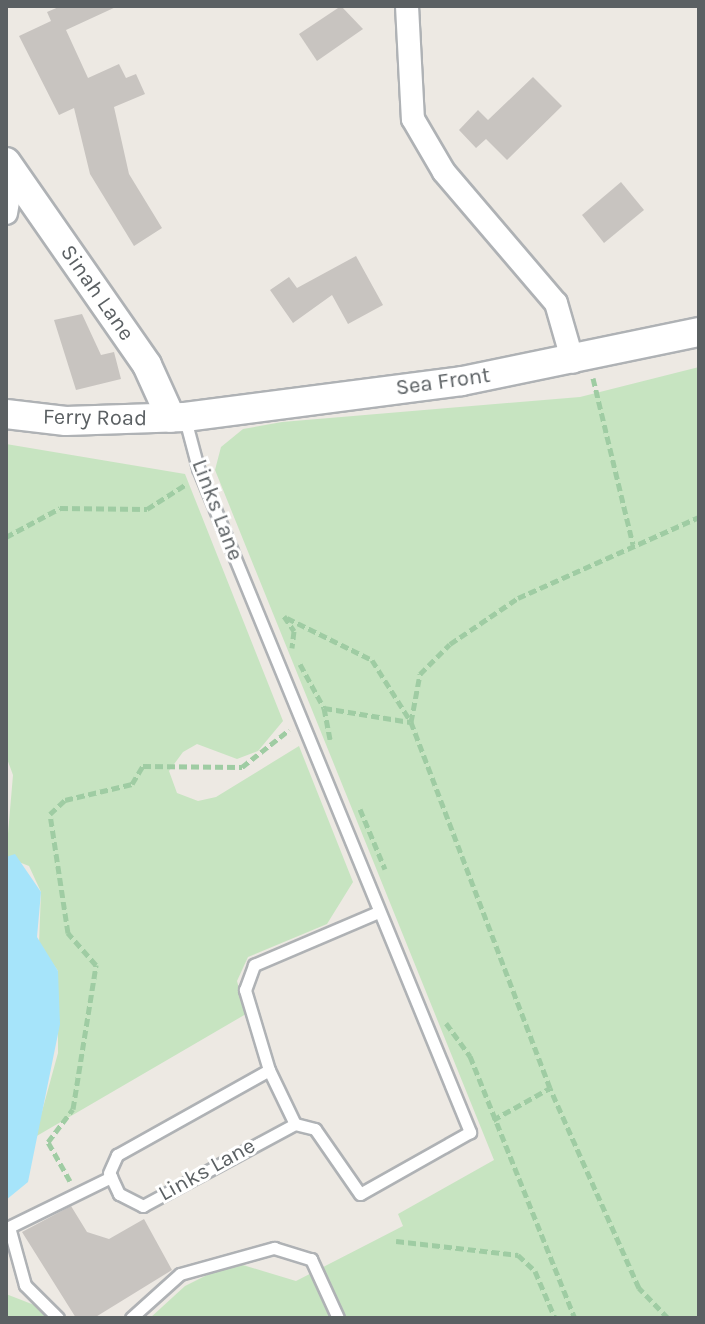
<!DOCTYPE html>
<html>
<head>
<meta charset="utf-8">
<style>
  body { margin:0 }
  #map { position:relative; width:705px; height:1324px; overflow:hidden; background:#ede9e3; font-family:Karla,sans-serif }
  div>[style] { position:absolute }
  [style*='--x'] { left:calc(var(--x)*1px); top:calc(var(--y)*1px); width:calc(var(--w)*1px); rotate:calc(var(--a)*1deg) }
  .green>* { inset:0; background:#c7e4c1 }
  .water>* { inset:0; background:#a6e4fa }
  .building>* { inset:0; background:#c8c4c0 }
  .path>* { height:5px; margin-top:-2.5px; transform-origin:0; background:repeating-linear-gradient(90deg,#9fcca3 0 8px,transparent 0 12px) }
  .roads { filter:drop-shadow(2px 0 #afb2b5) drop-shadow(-2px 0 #afb2b5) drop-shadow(0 2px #afb2b5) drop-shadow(0 -2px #afb2b5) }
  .service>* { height:11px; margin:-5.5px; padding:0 5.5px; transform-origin:5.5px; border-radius:5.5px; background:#fff }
  .minor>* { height:22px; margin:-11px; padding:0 11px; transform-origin:11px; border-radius:11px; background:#fff }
  .tertiary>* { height:28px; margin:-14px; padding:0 14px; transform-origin:14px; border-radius:14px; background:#fff }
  span { translate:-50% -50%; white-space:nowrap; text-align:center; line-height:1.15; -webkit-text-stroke:6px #fff; paint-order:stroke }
  .street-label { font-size:22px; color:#5b6063 }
  .frame { position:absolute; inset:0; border:8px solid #5b6063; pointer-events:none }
</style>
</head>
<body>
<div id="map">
  <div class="green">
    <div style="clip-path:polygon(699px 367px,699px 1318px,150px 1318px,185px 1286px,233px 1262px,296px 1281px,403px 1226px,398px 1214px,494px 1160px,215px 470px,221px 447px,243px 429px,282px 422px,580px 397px)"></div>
    <div style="clip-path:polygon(6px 444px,185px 474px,283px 721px,258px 751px,237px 759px,197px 744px,183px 752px,169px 771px,177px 793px,198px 801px,216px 797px,299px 746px,353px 882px,327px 924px,248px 957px,237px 981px,246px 1014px,35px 1137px,58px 1053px,58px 971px,39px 944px,41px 892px,29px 866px,6px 857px,13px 775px,6px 756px)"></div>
    <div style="clip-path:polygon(6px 1294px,42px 1308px,58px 1318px,6px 1318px)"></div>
  </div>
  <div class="water">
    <div style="clip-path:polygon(15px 854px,41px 892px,37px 937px,58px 971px,60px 1024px,28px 1182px,6px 1200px,6px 857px)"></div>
  </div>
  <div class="building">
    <div style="clip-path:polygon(61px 6px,118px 6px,66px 30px,88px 78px,119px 64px,126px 78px,136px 74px,145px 94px,114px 107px,129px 174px,162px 228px,134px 246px,90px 174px,74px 108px,59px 115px,19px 36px,51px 21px,47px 12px)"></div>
    <div style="clip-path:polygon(341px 6px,363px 29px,317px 61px,299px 34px)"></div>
    <div style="clip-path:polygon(533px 77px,562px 106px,507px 160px,486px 139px,476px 148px,459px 130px,478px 110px,488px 120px)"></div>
    <div style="clip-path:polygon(621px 182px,644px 210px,604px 243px,582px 215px)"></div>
    <div style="clip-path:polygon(356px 256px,383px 305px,348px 324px,332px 295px,293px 323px,270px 290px,289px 277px,297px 288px)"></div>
    <div style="clip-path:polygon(82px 314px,101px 355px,114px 352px,121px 379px,76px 390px,54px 320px)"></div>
    <div style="clip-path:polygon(71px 1206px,87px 1232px,109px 1239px,144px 1219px,172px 1270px,94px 1318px,76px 1318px,22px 1232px)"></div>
  </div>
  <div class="path">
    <div style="--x:593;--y:378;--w:171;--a:76.5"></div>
    <div style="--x:6;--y:537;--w:61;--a:-28.2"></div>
    <div style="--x:60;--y:508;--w:87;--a:0.7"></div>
    <div style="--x:147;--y:509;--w:45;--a:-32.3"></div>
    <div style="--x:284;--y:616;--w:18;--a:56"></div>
    <div style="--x:294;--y:631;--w:17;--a:97"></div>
    <div style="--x:287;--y:618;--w:95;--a:26.3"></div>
    <div style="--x:372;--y:660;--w:73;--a:57.8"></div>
    <div style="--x:300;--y:664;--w:50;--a:61.4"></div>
    <div style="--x:324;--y:708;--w:32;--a:79"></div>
    <div style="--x:324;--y:708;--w:87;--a:9.2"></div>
    <div style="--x:360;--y:809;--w:65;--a:67.4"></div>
    <div style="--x:446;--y:1023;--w:41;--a:54"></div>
    <div style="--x:470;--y:1056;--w:282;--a:68.2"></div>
    <div style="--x:493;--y:1120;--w:65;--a:-29.3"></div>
    <div style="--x:70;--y:1181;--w:45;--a:-119.4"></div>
    <div style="--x:48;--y:1142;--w:41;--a:-52.9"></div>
    <div style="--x:73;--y:1109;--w:146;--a:-80.9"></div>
    <div style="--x:96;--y:965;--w:43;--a:-131.2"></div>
    <div style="--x:68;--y:933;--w:120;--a:-98.6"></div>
    <div style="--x:50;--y:814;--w:21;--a:-43"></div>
    <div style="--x:65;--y:800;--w:69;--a:-13.4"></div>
    <div style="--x:132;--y:784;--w:21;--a:-59"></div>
    <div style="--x:143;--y:766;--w:99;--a:0.6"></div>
    <div style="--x:242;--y:767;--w:60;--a:-38.2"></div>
    <div style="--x:396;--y:1241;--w:123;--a:6.5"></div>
    <div style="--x:518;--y:1255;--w:23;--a:43"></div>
    <div style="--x:535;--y:1271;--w:51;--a:66.9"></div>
    <div style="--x:668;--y:1318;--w:42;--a:-134"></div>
    <div style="--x:639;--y:1288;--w:219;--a:-114"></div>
    <div style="--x:550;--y:1088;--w:392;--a:-110.8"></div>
    <div style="--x:411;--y:722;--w:49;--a:-79.4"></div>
    <div style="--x:420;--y:674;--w:42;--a:-45"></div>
    <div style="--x:450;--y:644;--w:82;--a:-34.1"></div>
    <div style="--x:518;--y:598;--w:198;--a:-24.1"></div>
  </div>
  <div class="roads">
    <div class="service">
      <div style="--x:185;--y:419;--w:51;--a:75.1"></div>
      <div style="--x:198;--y:468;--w:718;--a:67.72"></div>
      <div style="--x:470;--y:1132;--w:126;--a:150.6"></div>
      <div style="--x:360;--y:1194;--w:79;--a:-124.7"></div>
      <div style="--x:315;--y:1129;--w:21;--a:-166"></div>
      <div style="--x:295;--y:1124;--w:173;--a:151.7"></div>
      <div style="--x:143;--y:1206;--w:27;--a:-153"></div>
      <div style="--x:119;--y:1194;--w:23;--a:-115"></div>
      <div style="--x:109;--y:1173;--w:20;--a:-66"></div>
      <div style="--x:117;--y:1155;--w:174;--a:-29.2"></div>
      <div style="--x:269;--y:1070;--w:84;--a:-106.7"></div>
      <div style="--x:245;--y:990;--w:27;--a:-70"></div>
      <div style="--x:254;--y:965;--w:135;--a:-23.1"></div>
      <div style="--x:269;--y:1070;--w:60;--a:64.3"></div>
      <div style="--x:58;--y:1318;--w:47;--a:-135"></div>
      <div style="--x:25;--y:1285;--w:60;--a:-105.4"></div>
      <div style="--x:9;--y:1227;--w:114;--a:-26.1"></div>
      <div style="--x:131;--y:1318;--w:66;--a:-41.9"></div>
      <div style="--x:180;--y:1274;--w:98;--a:-15.5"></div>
      <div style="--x:274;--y:1248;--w:39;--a:17"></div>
      <div style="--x:311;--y:1259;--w:65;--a:65.4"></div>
    </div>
    <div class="minor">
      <div style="--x:407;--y:6;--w:113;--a:87"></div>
      <div style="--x:413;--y:119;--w:61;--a:59.7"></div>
      <div style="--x:444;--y:172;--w:172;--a:49.5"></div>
      <div style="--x:556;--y:303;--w:61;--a:73.9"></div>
      <div style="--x:6;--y:213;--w:41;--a:-80.1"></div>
    </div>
    <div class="tertiary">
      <div style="--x:6;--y:162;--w:247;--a:55.2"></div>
      <div style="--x:147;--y:365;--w:58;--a:65.6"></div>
      <div style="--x:6;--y:414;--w:60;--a:6.7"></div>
      <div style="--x:66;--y:421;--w:119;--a:-1.9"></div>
      <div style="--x:185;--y:417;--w:279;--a:-7.4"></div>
      <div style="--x:462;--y:381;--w:242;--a:-11.7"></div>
    </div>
  </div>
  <div class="street-label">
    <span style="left:97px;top:293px;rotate:55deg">Sinah Lane</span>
    <span style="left:443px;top:382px;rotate:-8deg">Sea Front</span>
    <span style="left:95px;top:418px;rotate:1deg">Ferry Road</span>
    <span style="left:217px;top:510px;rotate:69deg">Links Lane</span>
    <span style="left:207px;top:1170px;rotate:-29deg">Links Lane</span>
  </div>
  <div class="frame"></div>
</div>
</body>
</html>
